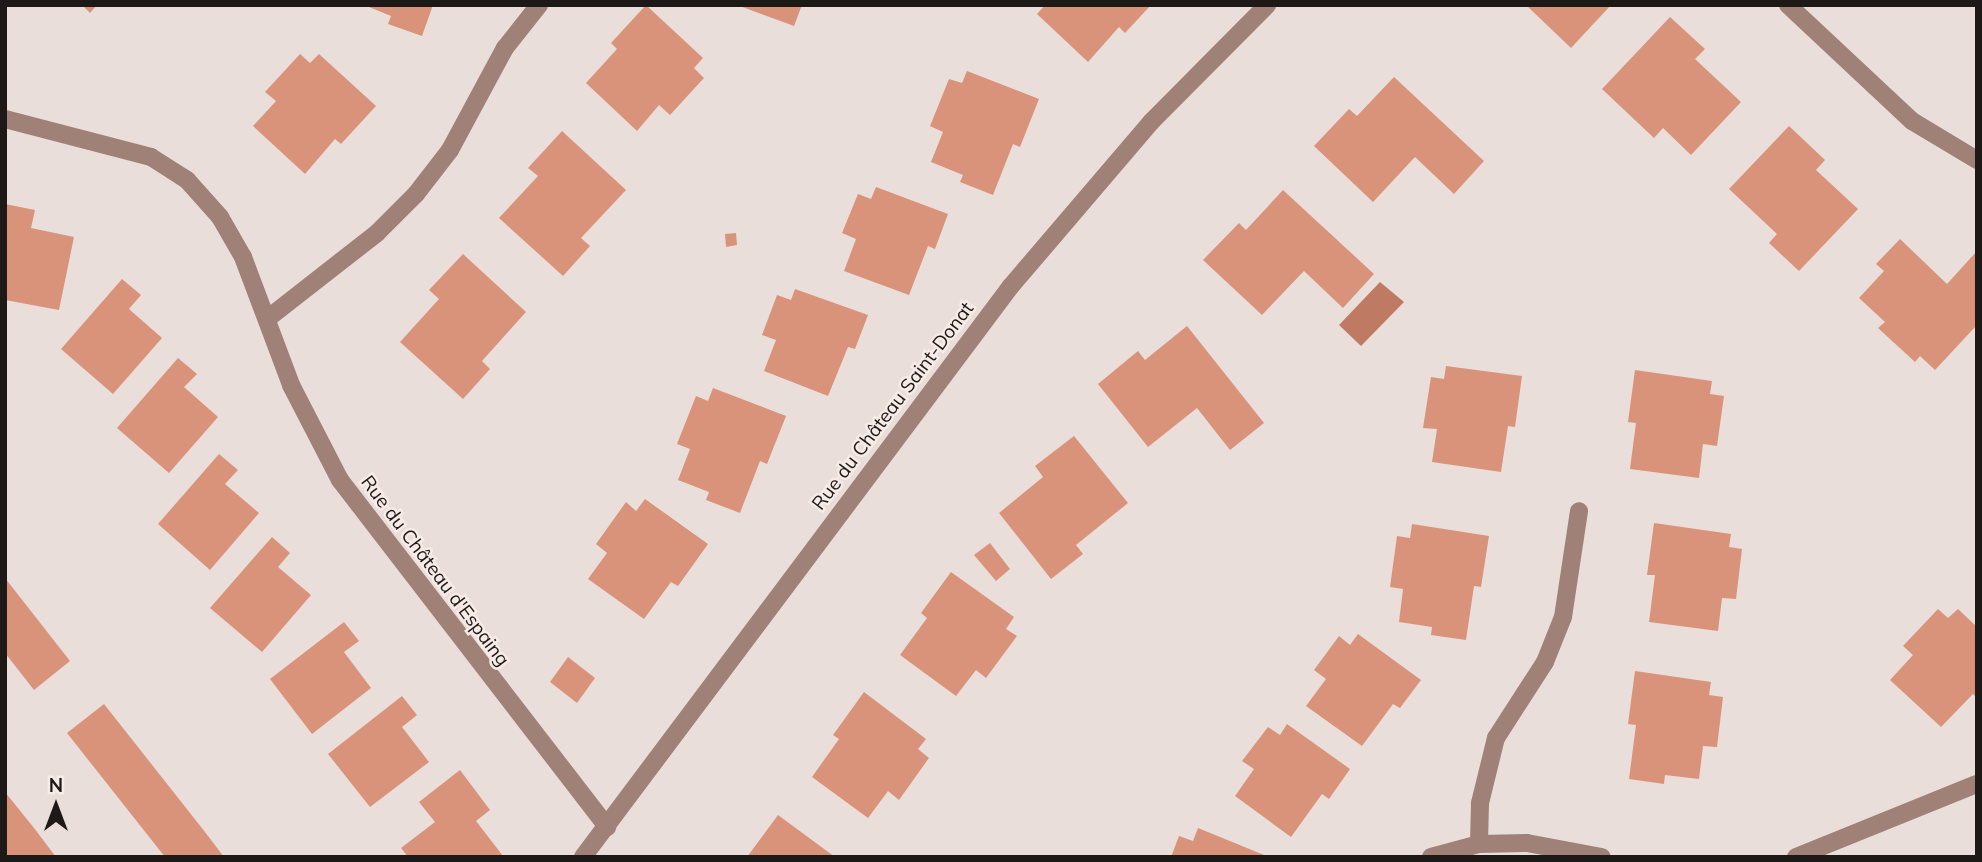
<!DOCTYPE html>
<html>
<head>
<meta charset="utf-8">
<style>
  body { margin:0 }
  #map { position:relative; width:1982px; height:862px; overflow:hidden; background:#eadeda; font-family:Mulish,sans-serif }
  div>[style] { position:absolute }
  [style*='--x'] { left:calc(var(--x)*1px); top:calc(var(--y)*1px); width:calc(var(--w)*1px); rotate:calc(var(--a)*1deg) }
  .water>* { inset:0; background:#bf7a63 }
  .building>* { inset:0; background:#d9937b }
  .street>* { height:18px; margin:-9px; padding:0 9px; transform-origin:9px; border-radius:9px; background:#a08177 }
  span { translate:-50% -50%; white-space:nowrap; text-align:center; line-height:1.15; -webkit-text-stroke:5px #f7ebe8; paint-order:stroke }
  .street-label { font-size:19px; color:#1d1917 }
  .frame { position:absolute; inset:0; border:7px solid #1d1917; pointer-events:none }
  .north { position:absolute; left:21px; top:771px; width:70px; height:70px; -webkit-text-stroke:5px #f7ebe8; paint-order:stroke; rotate:0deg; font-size:19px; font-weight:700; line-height:28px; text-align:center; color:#1d1917 }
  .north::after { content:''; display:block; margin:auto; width:24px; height:32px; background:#1d1917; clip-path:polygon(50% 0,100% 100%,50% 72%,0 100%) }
</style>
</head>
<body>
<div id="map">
  <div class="water">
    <div style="clip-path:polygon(1380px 282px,1404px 302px,1361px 346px,1339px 325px)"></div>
  </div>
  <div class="building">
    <div style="clip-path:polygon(82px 5px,97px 5px,90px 13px)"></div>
    <div style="clip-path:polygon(364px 5px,433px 5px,422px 36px,388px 24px,391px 16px)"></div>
    <div style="clip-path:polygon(646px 5px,703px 58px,694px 68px,704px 78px,670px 115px,659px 105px,637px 131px,586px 83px,617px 49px,611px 43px)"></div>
    <div style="clip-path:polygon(737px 5px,802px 5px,794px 26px)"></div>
    <div style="clip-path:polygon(1045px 5px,1151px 5px,1125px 33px,1119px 27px,1088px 62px,1037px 14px)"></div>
    <div style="clip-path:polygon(1526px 5px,1611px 5px,1571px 48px)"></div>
    <div style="clip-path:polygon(1670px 17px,1705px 49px,1695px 59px,1741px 102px,1691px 155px,1663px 128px,1654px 138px,1602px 89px)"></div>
    <div style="clip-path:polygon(300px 54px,310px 63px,319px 54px,376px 106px,341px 144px,335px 139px,305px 174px,253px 126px,276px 101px,265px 92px)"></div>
    <div style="clip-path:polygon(967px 71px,1039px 99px,1020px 147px,1013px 144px,993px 195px,960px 182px,963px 175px,931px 162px,943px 132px,930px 126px,949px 79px,962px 83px)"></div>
    <div style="clip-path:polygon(1394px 77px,1484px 161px,1454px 194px,1415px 157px,1373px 202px,1314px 146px,1349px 109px,1357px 116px)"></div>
    <div style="clip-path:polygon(1789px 126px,1825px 160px,1816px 170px,1858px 209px,1799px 271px,1769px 243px,1777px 234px,1729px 189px)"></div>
    <div style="clip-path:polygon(562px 131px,626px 190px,581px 238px,590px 246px,563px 276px,499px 218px,538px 176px,528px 168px)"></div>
    <div style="clip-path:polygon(876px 187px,948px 214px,935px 249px,928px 246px,909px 295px,844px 271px,856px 239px,842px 233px,858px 194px,871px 199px)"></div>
    <div style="clip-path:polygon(1283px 190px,1374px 274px,1343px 308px,1304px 271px,1262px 315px,1203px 260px,1239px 223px,1246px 230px)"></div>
    <div style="clip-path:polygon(5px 204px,35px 210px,31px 228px,74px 237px,59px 310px,5px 300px)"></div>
    <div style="clip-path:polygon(736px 233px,737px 245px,726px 247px,725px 234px)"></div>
    <div style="clip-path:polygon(1900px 239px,1947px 284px,1977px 251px,1977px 325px,1935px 370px,1920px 356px,1915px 362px,1878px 328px,1885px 322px,1859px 298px,1884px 271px,1876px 264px)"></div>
    <div style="clip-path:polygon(463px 254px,526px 312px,482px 361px,490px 369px,463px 399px,400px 342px,439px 299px,429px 290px)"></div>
    <div style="clip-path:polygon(122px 279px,141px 295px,129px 309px,162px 338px,113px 394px,61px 349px)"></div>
    <div style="clip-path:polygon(795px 289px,868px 315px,855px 349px,848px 347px,828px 396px,764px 371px,776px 340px,762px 335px,777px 295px,791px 300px)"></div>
    <div style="clip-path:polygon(1187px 326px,1264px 423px,1230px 450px,1197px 408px,1148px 447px,1098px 384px,1138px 351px,1145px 360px)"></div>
    <div style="clip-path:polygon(178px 358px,197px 374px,184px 387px,218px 417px,169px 473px,117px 428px)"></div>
    <div style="clip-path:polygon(1446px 366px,1522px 376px,1515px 427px,1508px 426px,1501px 472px,1432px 462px,1437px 429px,1423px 428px,1431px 377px,1444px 379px)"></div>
    <div style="clip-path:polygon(1635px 370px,1712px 381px,1710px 394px,1724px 396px,1717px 446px,1703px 444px,1699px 478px,1630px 469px,1636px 423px,1628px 422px)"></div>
    <div style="clip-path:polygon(713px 388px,786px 416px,767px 464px,760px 461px,740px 513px,706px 500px,709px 492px,678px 480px,690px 449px,677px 444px,696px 396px,708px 401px)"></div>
    <div style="clip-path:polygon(1074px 436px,1128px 503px,1076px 545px,1083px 554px,1051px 579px,999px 513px,1043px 477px,1035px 466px)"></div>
    <div style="clip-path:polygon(219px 454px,238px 470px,225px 484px,259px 513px,210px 570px,158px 524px)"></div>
    <div style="clip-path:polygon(645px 499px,708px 544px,678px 586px,671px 582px,644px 619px,588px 579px,607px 553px,596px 544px,626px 502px,636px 511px)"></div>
    <div style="clip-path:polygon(1654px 523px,1731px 534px,1729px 547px,1742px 549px,1736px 599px,1722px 598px,1718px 631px,1649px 622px,1655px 575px,1647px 575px)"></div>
    <div style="clip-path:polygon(1412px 524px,1489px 536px,1481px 587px,1474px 586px,1466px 640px,1431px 635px,1432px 627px,1399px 622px,1403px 589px,1390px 587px,1397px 536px,1410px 538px)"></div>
    <div style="clip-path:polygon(272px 537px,290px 553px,278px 567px,311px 595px,262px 652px,210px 608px)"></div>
    <div style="clip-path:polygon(990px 543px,1010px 569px,996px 581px,974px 555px)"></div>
    <div style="clip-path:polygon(951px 572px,1014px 617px,1006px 629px,1017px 636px,986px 678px,976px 670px,956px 696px,900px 655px,927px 618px,921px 613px)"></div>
    <div style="clip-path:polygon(5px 578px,70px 661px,34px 690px,5px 653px)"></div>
    <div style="clip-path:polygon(1938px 609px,1948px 618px,1958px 609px,1977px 627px,1977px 698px,1973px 694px,1941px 727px,1890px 680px,1913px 655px,1903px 646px)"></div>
    <div style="clip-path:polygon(344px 622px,359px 641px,344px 652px,371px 688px,312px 734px,270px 679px)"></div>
    <div style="clip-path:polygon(1358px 634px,1421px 680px,1400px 708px,1393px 704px,1362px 746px,1306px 706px,1326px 679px,1314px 670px,1339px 636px,1350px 645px)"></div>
    <div style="clip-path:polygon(568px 657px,595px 678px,577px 703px,550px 682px)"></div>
    <div style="clip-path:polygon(1635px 671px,1711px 682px,1709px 695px,1723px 697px,1717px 747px,1703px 746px,1699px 779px,1665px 775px,1664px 784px,1629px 779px,1636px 725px,1628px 724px)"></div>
    <div style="clip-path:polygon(864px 692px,926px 739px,918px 749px,929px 758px,899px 800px,888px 791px,868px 818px,812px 777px,839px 739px,833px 735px)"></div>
    <div style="clip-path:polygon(402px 696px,417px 715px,402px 727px,429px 762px,370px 807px,328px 754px)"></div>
    <div style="clip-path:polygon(104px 704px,205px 832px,224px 857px,165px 857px,67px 733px)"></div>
    <div style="clip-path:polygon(1287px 724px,1350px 769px,1329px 799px,1322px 794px,1291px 837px,1235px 796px,1254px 769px,1242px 761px,1268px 727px,1280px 735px)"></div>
    <div style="clip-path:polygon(460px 770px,490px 810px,476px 821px,503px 856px,408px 857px,401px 848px,435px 822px,419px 802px)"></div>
    <div style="clip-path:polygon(5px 792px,34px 828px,56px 857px,5px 857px)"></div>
    <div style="clip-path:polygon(778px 815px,835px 857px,747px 857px)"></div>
    <div style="clip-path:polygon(1198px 828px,1269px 857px,1171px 857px,1179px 836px,1193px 841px)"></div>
  </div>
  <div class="street">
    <div style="--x:1788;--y:5;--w:170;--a:43.1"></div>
    <div style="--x:1912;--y:121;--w:76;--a:31"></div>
    <div style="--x:5;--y:119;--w:151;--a:14.6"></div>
    <div style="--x:151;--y:157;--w:43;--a:32.6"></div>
    <div style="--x:187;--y:180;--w:50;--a:48.3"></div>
    <div style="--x:220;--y:217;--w:46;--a:60.1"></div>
    <div style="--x:243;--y:257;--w:137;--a:69.4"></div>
    <div style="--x:291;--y:385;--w:107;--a:62.7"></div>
    <div style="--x:340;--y:480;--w:438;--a:52.4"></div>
    <div style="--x:267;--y:319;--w:140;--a:-38"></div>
    <div style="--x:377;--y:233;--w:55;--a:-45"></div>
    <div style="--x:416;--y:194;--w:56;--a:-52.3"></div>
    <div style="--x:450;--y:150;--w:116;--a:-61.7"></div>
    <div style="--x:505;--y:48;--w:55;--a:-51.7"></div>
    <div style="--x:1479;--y:844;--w:41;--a:-88.6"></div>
    <div style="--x:1480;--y:803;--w:67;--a:-76.2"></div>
    <div style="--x:1496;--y:738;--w:90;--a:-57.2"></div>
    <div style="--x:1545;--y:662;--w:48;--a:-68.2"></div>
    <div style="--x:1563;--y:617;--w:107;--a:-81.4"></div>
    <div style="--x:583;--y:857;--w:714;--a:-53.15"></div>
    <div style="--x:1011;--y:286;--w:216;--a:-49.5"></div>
    <div style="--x:1151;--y:122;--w:165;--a:-45.2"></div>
    <div style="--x:1431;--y:857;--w:50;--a:-15.2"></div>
    <div style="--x:1479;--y:844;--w:48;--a:-1.2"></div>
    <div style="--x:1527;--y:843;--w:76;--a:10.6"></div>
    <div style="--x:1796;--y:857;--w:195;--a:-22"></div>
  </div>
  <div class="street-label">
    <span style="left:893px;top:406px;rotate:-53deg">Rue du Château Saint-Donat</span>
    <span style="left:435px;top:571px;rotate:53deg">Rue du Château d'Espaing</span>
  </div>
  <div class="frame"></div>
  <div class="north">N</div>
</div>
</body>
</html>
